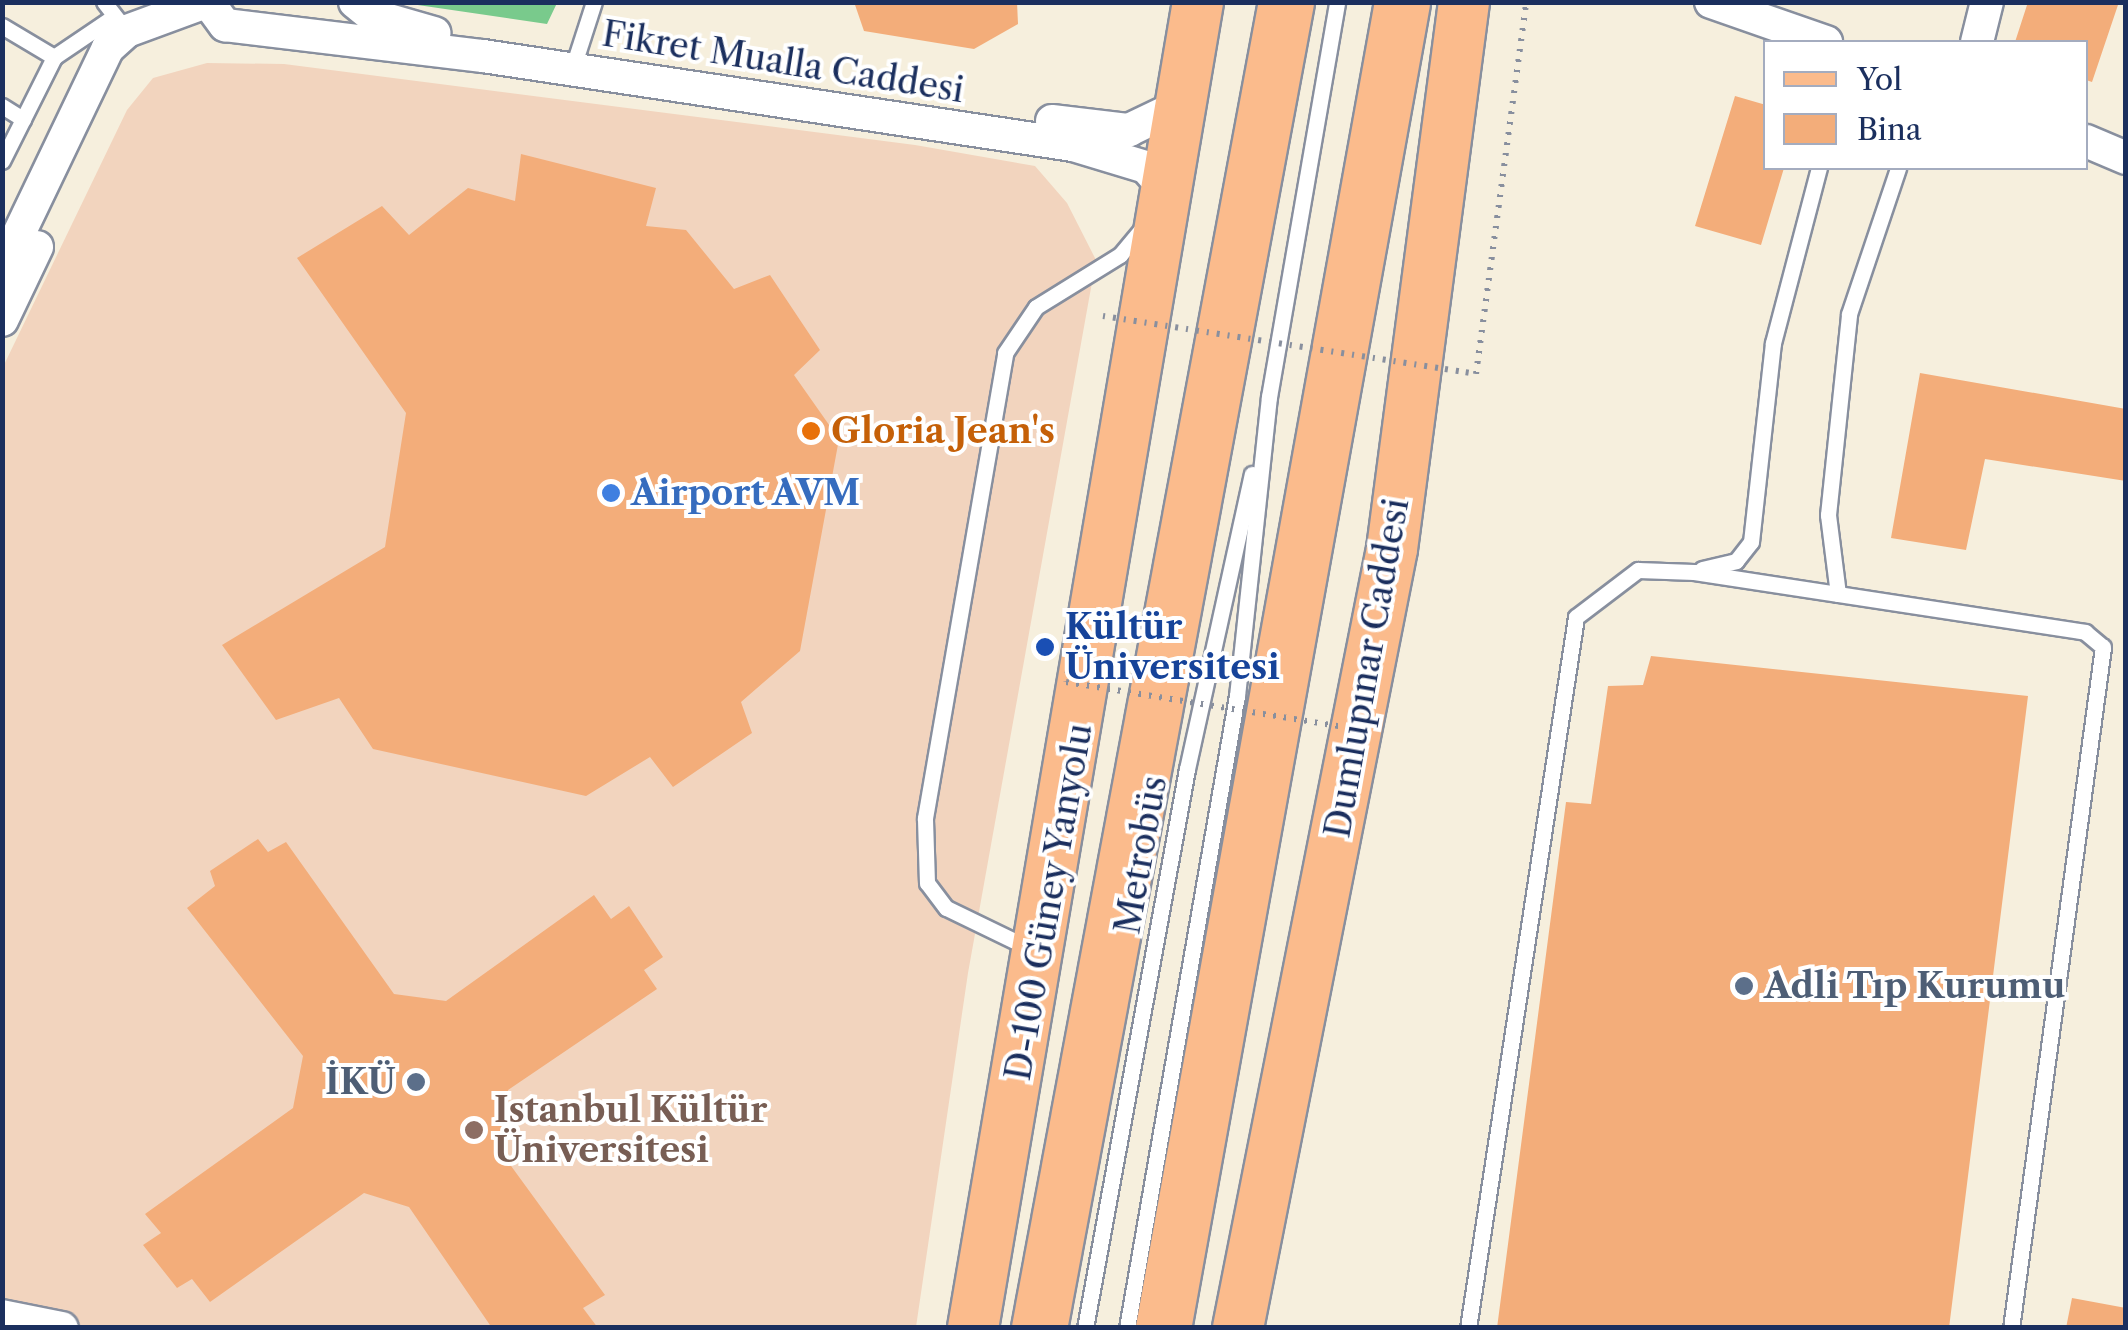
<!DOCTYPE html>
<html>
<head>
<meta charset="utf-8">
<style>
  body { margin:0 }
  #map { position:relative; width:2128px; height:1330px; overflow:hidden; background:#f6efdd; font-family:"Libre Caslon Text",serif }
  div>[style] { position:absolute }
  [style*='--x'] { left:calc(var(--x)*1px); top:calc(var(--y)*1px); width:calc(var(--w)*1px); rotate:calc(var(--a)*1deg) }
  .built>* { inset:0; background:#f2d4be }
  .green>* { inset:0; background:#79ca8c }
  .building>* { inset:0; background:#f3ad7a }
  .path>* { height:6px; margin-top:-3px; transform-origin:0; background:repeating-linear-gradient(90deg,#888f9e 0 2.5px,transparent 0 10.5px) }
  .roads { filter:drop-shadow(2px 0 #888f9e) drop-shadow(-2px 0 #888f9e) drop-shadow(0 2px #888f9e) drop-shadow(0 -2px #888f9e) }
  .lane>* { height:15px; margin:-7.5px; padding:0 7.5px; transform-origin:7.5px; border-radius:7.5px; background:#fff }
  .street>* { height:32px; margin:-16px; padding:0 16px; transform-origin:16px; border-radius:16px; background:#fff }
  .primary>* { height:50px; margin:-25px; padding:0 25px; transform-origin:25px; border-radius:25px; background:#fbbb8c }
  .highway>* { height:55px; margin:-27.5px; padding:0 27.5px; transform-origin:27.5px; border-radius:27.5px; background:#fbbb8c }
  .path-bridge>* { height:6px; margin-top:-3px; transform-origin:0; background:repeating-linear-gradient(90deg,#888f9e 0 2.5px,transparent 0 10.5px) }
  .dots>* { width:28px; height:28px; translate:-50% -50%; box-sizing:border-box; border:5px solid #fff; border-radius:50% }
  span { translate:-50% -50%; white-space:nowrap; text-align:center; line-height:1.15; -webkit-text-stroke:8px #fff; paint-order:stroke }
  .street-label { font-size:35px; color:#1b2f5e }
  .food-label { font-size:35px; color:#c56008; font-weight:700 }
  .left { translate:0 -50%; text-align:left }
  .shop-label { font-size:35px; color:#366cbe; font-weight:700 }
  .transit-label { font-size:35px; color:#164399; font-weight:700 }
  .service-label { font-size:35px; color:#4e5e75; font-weight:700 }
  .right { translate:-100% -50%; text-align:right }
  .education-label { font-size:35px; color:#785e54; font-weight:700 }
  .frame { position:absolute; inset:0; border:5px solid #1b2f5e; pointer-events:none }
  .legend { position:absolute; left:1763px; top:40px; width:325px; height:130px; box-sizing:border-box; background:#fff; border:2px solid #a4acbf; margin:0; padding:12px 18px; list-style:none; font-size:30px; color:#1b2f5e }
  .legend li { display:flex; align-items:center; gap:20px; height:50px }
  .legend b { width:50px; border:2px solid #a4acbf }
</style>
</head>
<body>
<div id="map">
  <div class="built">
    <div style="clip-path:polygon(207px 63px,284px 64px,915px 145px,1035px 166px,1067px 203px,1096px 260px,968px 973px,916px 1327px,3px 1327px,2px 369px,127px 110px,153px 78px)"></div>
  </div>
  <div class="green">
    <div style="clip-path:polygon(404px 3px,403px 3px,557px 3px,547px 24px)"></div>
  </div>
  <div class="building">
    <div style="clip-path:polygon(854px 2px,1017px 2px,1018px 24px,974px 49px,864px 31px)"></div>
    <div style="clip-path:polygon(2028px 2px,2119px 2px,2092px 82px,2086px 80px,2086px 42px,2015px 42px)"></div>
    <div style="clip-path:polygon(1735px 96px,1766px 105px,1766px 168px,1784px 168px,1761px 245px,1695px 226px)"></div>
    <div style="clip-path:polygon(521px 154px,656px 188px,646px 226px,686px 230px,734px 289px,770px 275px,820px 350px,794px 375px,839px 439px,800px 651px,741px 702px,752px 733px,673px 787px,650px 757px,586px 796px,373px 749px,339px 698px,276px 720px,222px 645px,385px 547px,406px 413px,297px 258px,382px 206px,409px 235px,468px 188px,515px 201px)"></div>
    <div style="clip-path:polygon(1920px 373px,2126px 409px,2126px 481px,1985px 459px,1966px 550px,1891px 538px)"></div>
    <div style="clip-path:polygon(1651px 656px,2028px 696px,1949px 1328px,1497px 1328px,1566px 802px,1591px 804px,1608px 686px,1643px 685px)"></div>
    <div style="clip-path:polygon(258px 839px,268px 852px,286px 842px,394px 994px,446px 1001px,594px 895px,611px 919px,629px 906px,663px 957px,644px 970px,657px 989px,508px 1090px,503px 1155px,605px 1295px,583px 1308px,598px 1328px,492px 1328px,409px 1207px,364px 1193px,210px 1302px,192px 1279px,177px 1288px,143px 1245px,161px 1233px,145px 1214px,293px 1108px,303px 1056px,187px 908px,215px 886px,210px 871px)"></div>
    <div style="clip-path:polygon(2072px 1298px,2126px 1308px,2126px 1328px,2066px 1328px)"></div>
  </div>
  <div class="path">
    <div style="--x:1476;--y:374;--w:375;--a:-82.3"></div>
  </div>
  <div class="roads">
    <div class="lane">
      <div style="--x:104;--y:2;--w:28;--a:52"></div>
      <div style="--x:2;--y:26;--w:61;--a:30.8"></div>
      <div style="--x:572;--y:70;--w:71;--a:-72.1"></div>
      <div style="--x:2;--y:106;--w:25;--a:32"></div>
      <div style="--x:2;--y:161;--w:116;--a:-63.4"></div>
      <div style="--x:54;--y:57;--w:71;--a:-34.1"></div>
      <div style="--x:1702;--y:569;--w:35;--a:-13"></div>
      <div style="--x:1736;--y:561;--w:24;--a:-52"></div>
      <div style="--x:1751;--y:542;--w:200;--a:-83.7"></div>
      <div style="--x:1773;--y:343;--w:181;--a:-75.3"></div>
      <div style="--x:1838;--y:594;--w:80;--a:-97.2"></div>
      <div style="--x:1828;--y:515;--w:202;--a:-84"></div>
      <div style="--x:1849;--y:314;--w:154;--a:-71.4"></div>
      <div style="--x:1031;--y:949;--w:94;--a:-154.2"></div>
      <div style="--x:946;--y:908;--w:31;--a:-127"></div>
      <div style="--x:927;--y:883;--w:65;--a:-91.8"></div>
      <div style="--x:925;--y:818;--w:472;--a:-80.2"></div>
      <div style="--x:1005;--y:353;--w:55;--a:-56"></div>
      <div style="--x:1036;--y:307;--w:99;--a:-31.8"></div>
      <div style="--x:1120;--y:255;--w:35;--a:-50"></div>
      <div style="--x:1085;--y:1328;--w:568;--a:-79.66"></div>
      <div style="--x:1187;--y:769;--w:302;--a:-77.6"></div>
      <div style="--x:1127;--y:1328;--w:642;--a:-80.13"></div>
      <div style="--x:1237;--y:696;--w:301;--a:-83.9"></div>
      <div style="--x:1269;--y:397;--w:401;--a:-80.2"></div>
      <div style="--x:1468;--y:1328;--w:719;--a:-81.36"></div>
      <div style="--x:1576;--y:617;--w:78;--a:-37.2"></div>
      <div style="--x:1638;--y:570;--w:56;--a:2"></div>
      <div style="--x:1694;--y:572;--w:396;--a:8.7"></div>
      <div style="--x:2085;--y:632;--w:23;--a:40"></div>
      <div style="--x:2103;--y:647;--w:687;--a:97.69"></div>
    </div>
    <div class="street">
      <div style="--x:208;--y:2;--w:29;--a:54"></div>
      <div style="--x:225;--y:25;--w:260;--a:6.9"></div>
      <div style="--x:483;--y:56;--w:597;--a:8.58"></div>
      <div style="--x:1073;--y:145;--w:76;--a:16.8"></div>
      <div style="--x:1146;--y:167;--w:30;--a:49"></div>
      <div style="--x:355;--y:2;--w:21;--a:39"></div>
      <div style="--x:371;--y:15;--w:66;--a:15.9"></div>
      <div style="--x:1711;--y:2;--w:122;--a:19.2"></div>
      <div style="--x:1977;--y:42;--w:41;--a:-76"></div>
      <div style="--x:1052;--y:121;--w:78;--a:6.7"></div>
      <div style="--x:1129;--y:130;--w:58;--a:-25.7"></div>
      <div style="--x:2086;--y:141;--w:43;--a:23"></div>
      <div style="--x:2;--y:269;--w:245;--a:-64.4"></div>
      <div style="--x:108;--y:48;--w:25;--a:-42"></div>
      <div style="--x:127;--y:31;--w:84;--a:-20.2"></div>
      <div style="--x:2;--y:320;--w:81;--a:-64.4"></div>
      <div style="--x:2;--y:1316;--w:61;--a:11.3"></div>
    </div>
    <div class="primary">
      <div style="--x:973;--y:1328;--w:1345;--a:-80.37"></div>
      <div style="--x:1238;--y:1328;--w:794;--a:-78.82"></div>
      <div style="--x:1392;--y:549;--w:552;--a:-82.5"></div>
    </div>
    <div class="highway">
      <div style="--x:1039;--y:1328;--w:1349;--a:-79.45"></div>
      <div style="--x:1163;--y:1328;--w:1347;--a:-79.78"></div>
    </div>
  </div>
  <div class="path-bridge">
    <div style="--x:1103;--y:316;--w:377;--a:8.8"></div>
    <div style="--x:1068;--y:671;--w:11;--a:100"></div>
    <div style="--x:1066;--y:682;--w:312;--a:9.2"></div>
  </div>
  <div class="dots">
    <div style="left:811px;top:431px;background:#e8710a"></div>
    <div style="left:611px;top:493px;background:#3f7fe0"></div>
    <div style="left:1045px;top:647px;background:#1a4fb4"></div>
    <div style="left:1744px;top:986px;background:#5c6f8a"></div>
    <div style="left:416px;top:1082px;background:#5c6f8a"></div>
    <div style="left:474px;top:1130px;background:#8d6e63"></div>
  </div>
  <div class="street-label">
    <span style="left:783px;top:62px;rotate:9deg">Fikret Mualla Caddesi</span>
    <span style="left:1367px;top:668px;rotate:-80deg">Dumlupınar Caddesi</span>
    <span style="left:1141px;top:855px;rotate:-80deg">Metrobüs</span>
    <span style="left:1049px;top:902px;rotate:-80deg">D-100 Güney Yanyolu</span>
  </div>
  <div class="food-label">
    <span class="left" style="left:831px;top:431px">Gloria Jean's</span>
  </div>
  <div class="shop-label">
    <span class="left" style="left:631px;top:493px">Airport AVM</span>
  </div>
  <div class="transit-label">
    <span class="left" style="left:1065px;top:647px">Kültür<br>Üniversitesi</span>
  </div>
  <div class="service-label">
    <span class="left" style="left:1764px;top:986px">Adli Tıp Kurumu</span>
    <span class="right" style="left:396px;top:1082px">İKÜ</span>
  </div>
  <div class="education-label">
    <span class="left" style="left:494px;top:1130px">Istanbul Kültür<br>Üniversitesi</span>
  </div>
  <div class="frame"></div>
  <ul class="legend">
  <li><b style="height:12px;background:#fbbb8c"></b>Yol</li>
  <li><b style="height:28px;background:#f3ad7a"></b>Bina</li>
  </ul>
</div>
</body>
</html>
